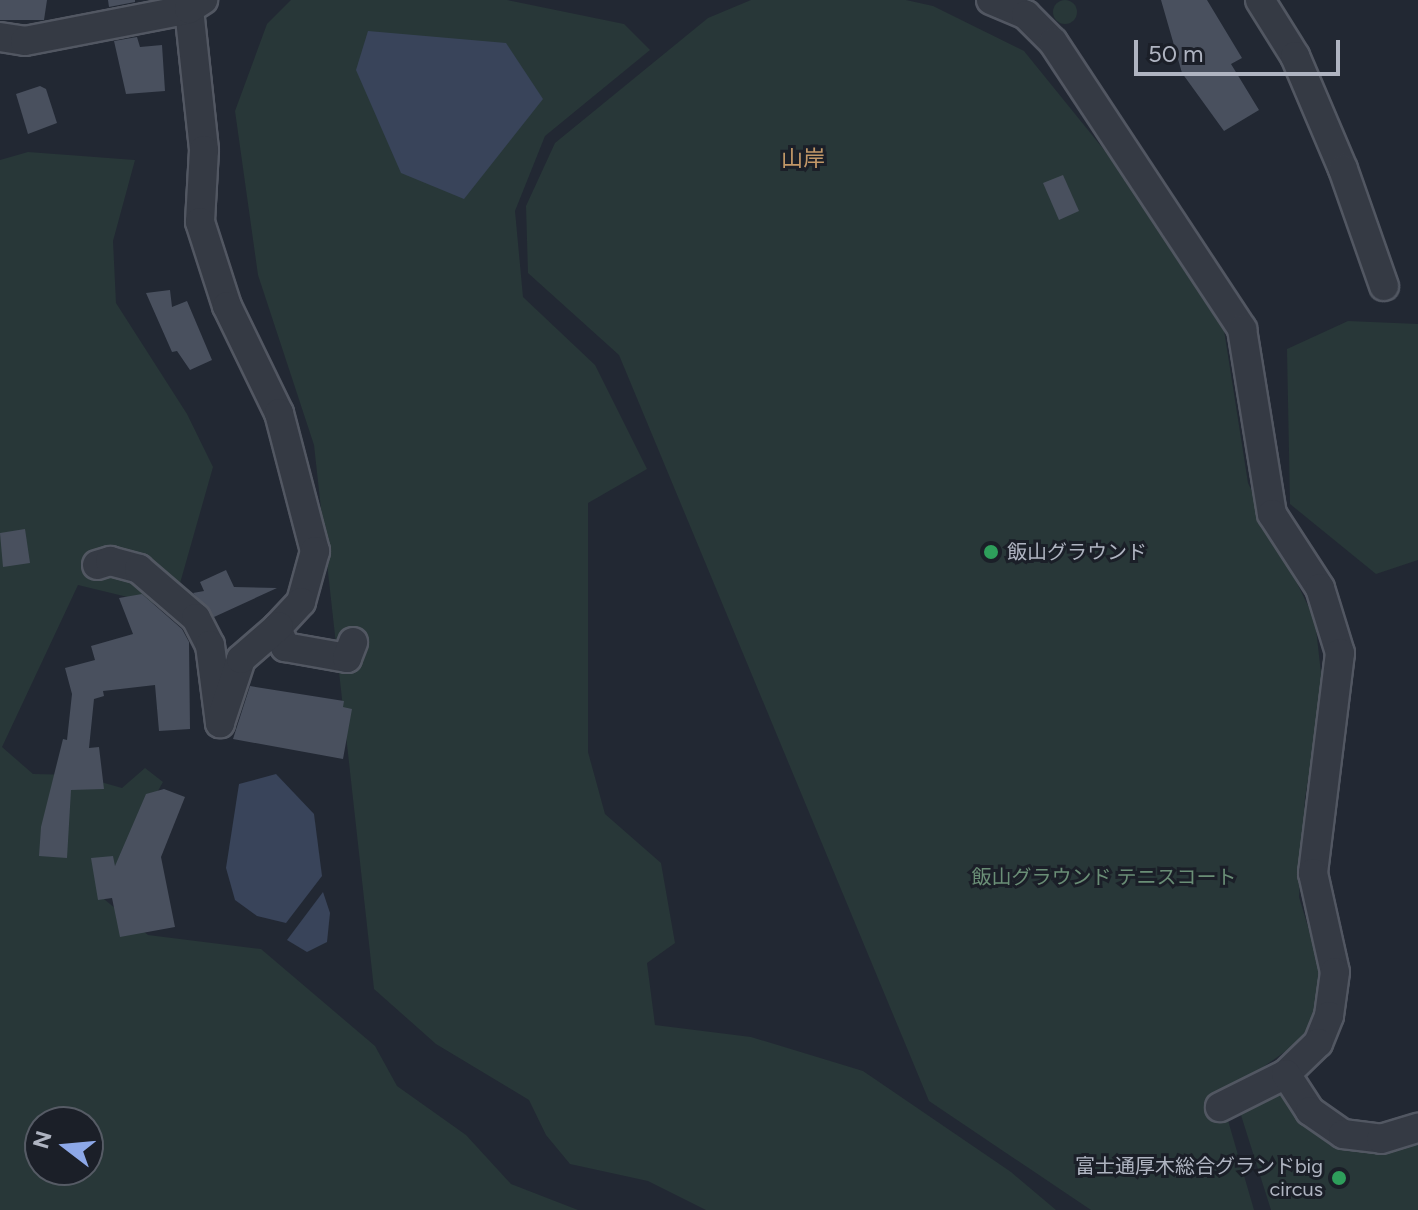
<!DOCTYPE html>
<html>
<head>
<meta charset="utf-8">
<style>
  body { margin:0 }
  #map { position:relative; width:1418px; height:1210px; overflow:hidden; background:#222833; font-family:Figtree,"Noto Sans JP",sans-serif }
  div>[style] { position:absolute }
  [style*='--x'] { left:calc(var(--x)*1px); top:calc(var(--y)*1px); width:calc(var(--w)*1px); rotate:calc(var(--a)*1deg) }
  .green>* { inset:0; background:#283738 }
  .round { border-radius:50% }
  .water>* { inset:0; background:#39445a }
  .building>* { inset:0; background:#49505e }
  .roads { filter:drop-shadow(2px 0 #525762) drop-shadow(-2px 0 #525762) drop-shadow(0 2px #525762) drop-shadow(0 -2px #525762) }
  .minor>* { height:28px; margin:-14px; padding:0 14px; transform-origin:14px; border-radius:14px; background:#353a44 }
  .dots>* { width:22px; height:22px; translate:-50% -50%; box-sizing:border-box; border:4px solid #1b1f28; border-radius:50% }
  span { translate:-50% -50%; white-space:nowrap; text-align:center; line-height:1.15; -webkit-text-stroke:6px #1b1f28; paint-order:stroke }
  .poi-label { font-size:20px; color:#afb4c1 }
  .left { translate:0 -50%; text-align:left }
  .right { translate:-100% -50%; text-align:right }
  .park-label { font-size:20px; color:#6a8e76 }
  .neighbourhood-label { font-size:22px; color:#c39868 }
  .north { position:absolute; left:24px; top:1106px; width:80px; height:80px; box-sizing:border-box; background:#1b1f28; border:2px solid #565b65; border-radius:50%; rotate:286deg; font-size:22px; font-weight:700; line-height:32px; text-align:center; color:#afb4c1 }
  .north::after { content:''; display:block; margin:auto; width:28px; height:36px; background:#8da8e8; clip-path:polygon(50% 0,100% 100%,50% 72%,0 100%) }
  .scale { position:absolute; left:1134px; top:40px; width:206px; height:36px; box-sizing:border-box; border:4px solid #afb4c1; border-top:0; padding-left:10px; font-size:24px; line-height:28px; white-space:nowrap; color:#afb4c1; -webkit-text-stroke:6px #1b1f28; paint-order:stroke }
</style>
</head>
<body>
<div id="map">
  <div class="green">
    <div style="clip-path:polygon(291px 0,507px 0,624px 24px,650px 50px,545px 136px,515px 211px,523px 297px,595px 365px,647px 469px,588px 503px,588px 752px,605px 814px,661px 863px,675px 943px,647px 963px,655px 1025px,751px 1037px,863px 1071px,1011px 1172px,1056px 1210px,706px 1210px,648px 1181px,570px 1164px,546px 1135px,529px 1100px,436px 1044px,374px 989px,314px 445px,258px 275px,235px 111px,267px 24px)"></div>
    <div style="clip-path:polygon(751px 0,906px 0,933px 6px,1024px 51px,1105px 151px,1221px 311px,1248px 483px,1315px 620px,1323px 691px,1305px 798px,1299px 897px,1321px 970px,1317px 1009px,1300px 1041px,1214px 1102px,1227px 1117px,1254px 1210px,1091px 1210px,929px 1101px,619px 355px,528px 273px,526px 206px,555px 143px,708px 18px)"></div>
    <div class="round" style="left:1053px;top:0;width:24px;height:24px"></div>
    <div style="clip-path:polygon(evenodd,28px 152px,135px 160px,113px 241px,116px 303px,187px 414px,213px 467px,173px 608px,78px 585px,2px 747px,33px 774px,76px 775px,122px 788px,145px 768px,163px 782px,99px 895px,148px 935px,261px 949px,375px 1046px,397px 1086px,466px 1135px,511px 1184px,578px 1210px,0 1210px,0 160px,28px 152px,40px 1122px,88px 1122px,88px 1170px,40px 1170px,40px 1122px)"></div>
    <div style="clip-path:polygon(1348px 321px,1418px 324px,1418px 560px,1376px 574px,1290px 504px,1287px 349px)"></div>
    <div style="clip-path:polygon(1284px 1089px,1323px 1135px,1418px 1140px,1418px 1210px,1271px 1210px,1240px 1112px)"></div>
  </div>
  <div class="water">
    <div style="clip-path:polygon(368px 31px,506px 43px,543px 99px,464px 199px,401px 173px,356px 70px)"></div>
    <div style="clip-path:polygon(276px 774px,314px 814px,322px 876px,286px 923px,257px 916px,235px 900px,226px 868px,239px 784px)"></div>
    <div style="clip-path:polygon(323px 892px,330px 913px,327px 942px,307px 952px,287px 940px)"></div>
  </div>
  <div class="building">
    <div style="clip-path:polygon(0 0,47px 0,44px 20px,0 20px)"></div>
    <div style="clip-path:polygon(108px 0,135px 0,135px 2px,109px 7px)"></div>
    <div style="clip-path:polygon(1161px 0,1207px 0,1242px 58px,1231px 64px,1259px 110px,1224px 131px,1182px 73px)"></div>
    <div style="clip-path:polygon(137px 37px,140px 47px,162px 45px,165px 91px,126px 94px,114px 41px)"></div>
    <div style="clip-path:polygon(40px 86px,46px 89px,57px 123px,28px 134px,16px 94px)"></div>
    <div style="clip-path:polygon(1063px 175px,1079px 211px,1059px 220px,1043px 183px)"></div>
    <div style="clip-path:polygon(170px 290px,172px 307px,187px 301px,212px 360px,190px 370px,177px 351px,172px 352px,146px 293px)"></div>
    <div style="clip-path:polygon(25px 529px,30px 563px,3px 567px,0 533px)"></div>
    <div style="clip-path:polygon(226px 570px,234px 587px,277px 588px,214px 617px,193px 593px,204px 591px,200px 582px)"></div>
    <div style="clip-path:polygon(142px 594px,182px 629px,189px 642px,190px 729px,159px 731px,155px 685px,103px 691px,104px 696px,94px 699px,89px 748px,99px 747px,104px 789px,71px 790px,67px 858px,39px 856px,41px 827px,63px 739px,67px 740px,72px 694px,65px 668px,95px 660px,91px 646px,133px 634px,119px 598px)"></div>
    <div style="clip-path:polygon(250px 686px,344px 701px,343px 707px,352px 709px,343px 759px,233px 739px)"></div>
    <div style="clip-path:polygon(164px 789px,185px 797px,161px 857px,175px 927px,120px 937px,112px 898px,98px 900px,91px 858px,113px 856px,115px 866px,146px 794px)"></div>
  </div>
  <div class="roads">
    <div class="minor">
      <div style="--x:991;--y:0;--w:38;--a:23"></div>
      <div style="--x:1026;--y:15;--w:38;--a:45"></div>
      <div style="--x:1053;--y:42;--w:344;--a:56.6"></div>
      <div style="--x:1242;--y:329;--w:187;--a:80.8"></div>
      <div style="--x:1272;--y:514;--w:88;--a:57"></div>
      <div style="--x:1320;--y:588;--w:68;--a:72.9"></div>
      <div style="--x:1340;--y:653;--w:222;--a:97"></div>
      <div style="--x:1313;--y:873;--w:101;--a:77.5"></div>
      <div style="--x:1335;--y:972;--w:44;--a:97.8"></div>
      <div style="--x:1329;--y:1016;--w:29;--a:112"></div>
      <div style="--x:1318;--y:1043;--w:45;--a:135.9"></div>
      <div style="--x:1286;--y:1074;--w:74;--a:153.4"></div>
      <div style="--x:1260;--y:0;--w:66;--a:58"></div>
      <div style="--x:1295;--y:56;--w:123;--a:67"></div>
      <div style="--x:1343;--y:169;--w:124;--a:70.7"></div>
      <div style="--x:189;--y:9;--w:142;--a:83.9"></div>
      <div style="--x:204;--y:150;--w:72;--a:93.2"></div>
      <div style="--x:200;--y:222;--w:88;--a:72.2"></div>
      <div style="--x:227;--y:306;--w:119;--a:64.1"></div>
      <div style="--x:279;--y:413;--w:143;--a:75.4"></div>
      <div style="--x:315;--y:551;--w:53;--a:105.4"></div>
      <div style="--x:301;--y:602;--w:35;--a:133"></div>
      <div style="--x:277;--y:628;--w:21;--a:67"></div>
      <div style="--x:285;--y:647;--w:63;--a:10.1"></div>
      <div style="--x:347;--y:658;--w:17;--a:-69"></div>
      <div style="--x:0;--y:37;--w:25;--a:9"></div>
      <div style="--x:25;--y:41;--w:167;--a:-11"></div>
      <div style="--x:189;--y:9;--w:17;--a:-33"></div>
      <div style="--x:97;--y:565;--w:14;--a:-17"></div>
      <div style="--x:110;--y:561;--w:30;--a:15"></div>
      <div style="--x:139;--y:569;--w:75;--a:40.7"></div>
      <div style="--x:196;--y:618;--w:30;--a:63"></div>
      <div style="--x:210;--y:645;--w:79;--a:82.7"></div>
      <div style="--x:220;--y:723;--w:67;--a:-71.8"></div>
      <div style="--x:241;--y:659;--w:50;--a:-41"></div>
      <div style="--x:1286;--y:1074;--w:44;--a:57"></div>
      <div style="--x:1310;--y:1111;--w:40;--a:34.9"></div>
      <div style="--x:1343;--y:1134;--w:38;--a:7"></div>
      <div style="--x:1381;--y:1139;--w:39;--a:-17"></div>
    </div>
  </div>
  <div class="dots">
    <div style="left:991px;top:552px;background:#2e9e5b"></div>
    <div style="left:1339px;top:1178px;background:#2e9e5b"></div>
  </div>
  <div class="poi-label">
    <span class="left" style="left:1007px;top:552px">飯山グラウンド</span>
    <span class="right" style="left:1323px;top:1178px">富士通厚木総合グランドbig<br>circus</span>
  </div>
  <div class="park-label">
    <span style="left:1104px;top:877px">飯山グラウンド テニスコート</span>
  </div>
  <div class="neighbourhood-label">
    <span style="left:803px;top:159px">山岸</span>
  </div>
  <div class="north">N</div>
  <div class="scale">50 m</div>
</div>
</body>
</html>
